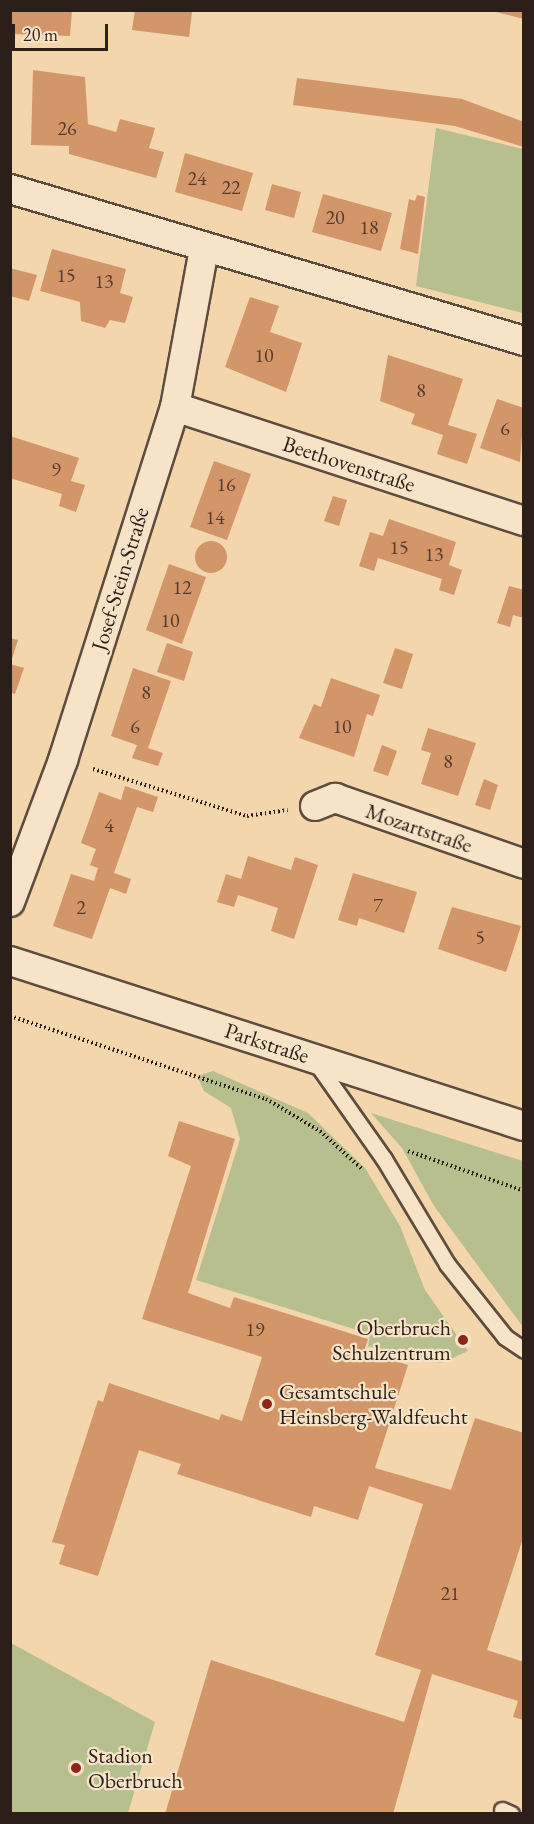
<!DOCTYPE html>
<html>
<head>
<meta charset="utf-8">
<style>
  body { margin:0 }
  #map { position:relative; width:534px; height:1824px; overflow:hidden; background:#f3d6ab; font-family:"EB Garamond",serif }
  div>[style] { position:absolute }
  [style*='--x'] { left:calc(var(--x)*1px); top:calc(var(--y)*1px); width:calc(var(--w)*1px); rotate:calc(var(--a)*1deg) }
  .green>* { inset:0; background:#b6bf8d }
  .building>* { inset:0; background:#d29669 }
  .round { border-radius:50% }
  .path>* { height:4px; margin-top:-2px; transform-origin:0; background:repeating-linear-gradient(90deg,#2c1e19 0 1.5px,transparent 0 4.5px) }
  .roads { filter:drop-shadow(2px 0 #5e4c3e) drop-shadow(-2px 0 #5e4c3e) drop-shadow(0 2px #5e4c3e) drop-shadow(0 -2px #5e4c3e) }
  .lane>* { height:15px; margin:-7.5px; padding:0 7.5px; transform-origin:7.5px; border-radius:7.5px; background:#f7e4c8 }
  .street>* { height:28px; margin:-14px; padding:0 14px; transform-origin:14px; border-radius:14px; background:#f7e4c8 }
  .dots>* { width:16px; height:16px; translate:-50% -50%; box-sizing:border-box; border:3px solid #f7e4c8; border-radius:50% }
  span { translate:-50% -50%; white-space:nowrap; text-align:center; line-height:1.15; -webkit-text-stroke:4.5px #f7e4c8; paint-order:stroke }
  .number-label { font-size:20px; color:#563c2d }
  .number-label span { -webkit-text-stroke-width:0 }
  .street-label { font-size:22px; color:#2c1e19 }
  .poi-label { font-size:22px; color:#2c1e19 }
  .right { translate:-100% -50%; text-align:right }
  .left { translate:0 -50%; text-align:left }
  .frame { position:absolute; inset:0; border:12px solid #2c1e19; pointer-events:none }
  .scale { position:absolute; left:12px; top:24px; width:96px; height:27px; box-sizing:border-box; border:3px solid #2c1e19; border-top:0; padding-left:8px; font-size:18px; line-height:21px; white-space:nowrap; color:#2c1e19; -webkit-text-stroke:4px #f7e4c8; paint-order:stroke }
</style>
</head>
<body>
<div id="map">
  <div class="green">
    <div style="clip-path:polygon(436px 128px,523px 149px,523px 313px,416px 286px)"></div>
    <div style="clip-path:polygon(213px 1071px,308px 1113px,365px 1168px,400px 1226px,425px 1290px,468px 1351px,442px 1363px,407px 1359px,368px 1346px,370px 1334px,196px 1280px,240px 1139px,231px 1108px,204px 1091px,197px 1076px)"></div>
    <div style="clip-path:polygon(371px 1113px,523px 1161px,523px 1327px,434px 1206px,402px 1148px)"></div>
    <div style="clip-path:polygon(11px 1643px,155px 1722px,128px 1813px,11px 1813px)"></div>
  </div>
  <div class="building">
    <div style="clip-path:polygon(10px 10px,72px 10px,70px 36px,10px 34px)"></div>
    <div style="clip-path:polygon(135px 10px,192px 12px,189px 37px,132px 30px)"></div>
    <div style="clip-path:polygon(492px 10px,524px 10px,524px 19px,492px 11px)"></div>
    <div style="clip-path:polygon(33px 70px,85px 77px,88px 124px,116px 132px,120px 119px,155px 128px,149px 148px,164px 152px,156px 178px,69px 154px,69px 146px,31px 145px)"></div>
    <div style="clip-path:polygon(297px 78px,462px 99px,524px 122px,524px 147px,455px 126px,293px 105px)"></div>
    <div style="clip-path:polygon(185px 153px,253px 173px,242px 211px,175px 192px)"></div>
    <div style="clip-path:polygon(272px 184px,301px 192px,294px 218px,265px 210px)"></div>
    <div style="clip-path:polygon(323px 194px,392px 213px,381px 251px,312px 232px)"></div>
    <div style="clip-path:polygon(417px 195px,425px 197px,418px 254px,400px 249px,409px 199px,415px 201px)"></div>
    <div style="clip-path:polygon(52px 249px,126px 269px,120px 293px,133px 297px,125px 323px,110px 320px,105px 328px,81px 321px,80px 302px,40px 291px)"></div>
    <div style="clip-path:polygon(10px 268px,37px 275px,29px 301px,10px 296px)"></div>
    <div style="clip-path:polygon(250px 297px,279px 306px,270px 332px,302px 343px,286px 392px,225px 367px)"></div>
    <div style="clip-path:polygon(388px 355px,463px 379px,448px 425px,477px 434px,467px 464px,437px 454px,443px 435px,411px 424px,415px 414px,380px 401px)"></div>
    <div style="clip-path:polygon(497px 399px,524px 408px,520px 462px,480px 448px)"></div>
    <div style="clip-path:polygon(10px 436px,79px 458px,71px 481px,85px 485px,76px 512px,59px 506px,62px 494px,10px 478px)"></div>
    <div style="clip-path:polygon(214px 461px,251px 474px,227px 540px,190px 527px)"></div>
    <div style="clip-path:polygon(333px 496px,347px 500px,339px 526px,324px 521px)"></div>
    <div style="clip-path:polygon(389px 519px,456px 542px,449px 565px,462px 570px,454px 595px,439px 590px,442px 579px,378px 558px,374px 571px,359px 566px,370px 532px,383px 536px)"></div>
    <div class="round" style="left:195px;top:541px;width:32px;height:32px"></div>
    <div style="clip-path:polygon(169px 564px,206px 577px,182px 644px,146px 630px)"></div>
    <div style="clip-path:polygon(509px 586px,524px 590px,524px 618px,513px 615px,510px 627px,497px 623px)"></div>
    <div style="clip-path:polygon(10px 638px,18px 640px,11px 662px,10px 661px)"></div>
    <div style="clip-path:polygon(167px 643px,193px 652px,184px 681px,157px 672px)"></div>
    <div style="clip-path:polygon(395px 648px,413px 654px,402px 689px,383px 683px)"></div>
    <div style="clip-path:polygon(10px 664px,24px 668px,15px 694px,10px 692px)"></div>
    <div style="clip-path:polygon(133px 668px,171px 681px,148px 748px,163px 753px,158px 766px,132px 758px,137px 745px,111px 736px)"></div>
    <div style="clip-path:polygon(331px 678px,380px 695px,373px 716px,367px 714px,354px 757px,299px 738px,314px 704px,321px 707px)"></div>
    <div style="clip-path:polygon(428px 728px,476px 743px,458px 796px,421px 784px,431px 753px,421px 750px)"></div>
    <div style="clip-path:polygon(382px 745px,397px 751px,388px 776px,373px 771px)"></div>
    <div style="clip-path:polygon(484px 779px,498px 785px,490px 810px,475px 805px)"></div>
    <div style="clip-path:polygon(125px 786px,158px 797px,153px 812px,137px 807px,114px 873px,131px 879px,126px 894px,110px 888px,92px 939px,53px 926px,71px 874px,94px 881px,98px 868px,90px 865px,96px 849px,81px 843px,99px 792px,121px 800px)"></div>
    <div style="clip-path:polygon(248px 856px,291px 870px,295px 857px,318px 865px,294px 939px,271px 931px,278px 908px,238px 895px,234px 907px,217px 902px,226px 874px,241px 879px)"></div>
    <div style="clip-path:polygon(353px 873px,417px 892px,404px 933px,359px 918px,357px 926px,338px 920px)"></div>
    <div style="clip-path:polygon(452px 907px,521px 926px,506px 972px,438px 949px)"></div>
    <div style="clip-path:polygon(179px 1121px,235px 1139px,188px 1293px,230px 1308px,234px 1297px,368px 1339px,364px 1351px,408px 1365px,375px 1468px,451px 1490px,475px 1418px,524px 1433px,524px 1535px,487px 1650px,524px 1662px,524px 1720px,513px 1717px,518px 1701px,432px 1674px,393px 1814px,165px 1814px,211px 1660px,404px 1722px,421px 1670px,375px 1655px,423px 1504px,369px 1486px,358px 1520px,314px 1506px,311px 1517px,177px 1474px,181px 1464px,139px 1450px,98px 1576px,59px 1564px,65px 1545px,52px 1542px,98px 1400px,103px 1402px,109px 1383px,219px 1420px,221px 1414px,242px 1421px,262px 1357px,142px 1319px,191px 1166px,168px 1156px)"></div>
  </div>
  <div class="path">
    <div style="--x:93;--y:769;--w:161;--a:17"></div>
    <div style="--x:247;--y:816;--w:41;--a:-8.3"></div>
    <div style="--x:10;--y:1016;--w:269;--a:18"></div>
    <div style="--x:266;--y:1099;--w:63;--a:30.7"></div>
    <div style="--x:320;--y:1131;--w:57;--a:42.1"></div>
    <div style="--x:408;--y:1151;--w:123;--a:19"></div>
  </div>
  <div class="roads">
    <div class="lane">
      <div style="--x:315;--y:1061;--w:120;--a:54.9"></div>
      <div style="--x:384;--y:1159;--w:122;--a:59"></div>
      <div style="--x:447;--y:1264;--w:93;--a:51.5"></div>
      <div style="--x:505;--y:1337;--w:23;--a:34"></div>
      <div style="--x:502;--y:1810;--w:10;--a:24"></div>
    </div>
    <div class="street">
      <div style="--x:10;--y:189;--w:536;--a:16.47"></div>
      <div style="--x:175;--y:407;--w:367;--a:18.1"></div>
      <div style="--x:315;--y:806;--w:22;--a:-22"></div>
      <div style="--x:335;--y:798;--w:200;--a:19.2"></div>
      <div style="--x:10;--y:902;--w:152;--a:-69.5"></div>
      <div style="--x:63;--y:760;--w:370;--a:-72.4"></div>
      <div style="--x:175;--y:407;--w:161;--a:-79.6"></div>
      <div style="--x:10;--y:961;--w:540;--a:17.8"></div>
    </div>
  </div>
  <div class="dots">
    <div style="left:463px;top:1340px;background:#8f2418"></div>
    <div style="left:267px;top:1404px;background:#8f2418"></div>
    <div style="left:76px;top:1768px;background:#8f2418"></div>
  </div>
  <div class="number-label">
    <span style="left:67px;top:128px">26</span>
    <span style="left:197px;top:178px">24</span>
    <span style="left:231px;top:187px">22</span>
    <span style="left:335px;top:217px">20</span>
    <span style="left:369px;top:227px">18</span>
    <span style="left:66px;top:275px">15</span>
    <span style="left:104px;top:281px">13</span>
    <span style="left:264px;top:355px">10</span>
    <span style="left:421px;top:390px">8</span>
    <span style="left:505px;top:428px">6</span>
    <span style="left:56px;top:469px">9</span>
    <span style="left:226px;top:484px">16</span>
    <span style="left:215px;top:517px">14</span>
    <span style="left:399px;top:547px">15</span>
    <span style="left:434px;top:554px">13</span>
    <span style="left:182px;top:587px">12</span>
    <span style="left:170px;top:620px">10</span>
    <span style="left:146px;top:692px">8</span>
    <span style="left:135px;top:726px">6</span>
    <span style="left:342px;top:726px">10</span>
    <span style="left:448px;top:761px">8</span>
    <span style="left:109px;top:825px">4</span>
    <span style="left:378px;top:905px">7</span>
    <span style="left:81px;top:907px">2</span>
    <span style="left:480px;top:937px">5</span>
    <span style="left:255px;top:1329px">19</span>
    <span style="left:450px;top:1593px">21</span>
  </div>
  <div class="street-label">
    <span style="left:349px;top:464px;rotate:18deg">Beethovenstraße</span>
    <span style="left:120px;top:579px;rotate:-73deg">Josef-Stein-Straße</span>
    <span style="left:419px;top:828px;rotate:19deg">Mozartstraße</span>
    <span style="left:267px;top:1043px;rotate:18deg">Parkstraße</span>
  </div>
  <div class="poi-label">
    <span class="right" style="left:451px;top:1340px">Oberbruch<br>Schulzentrum</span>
    <span class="left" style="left:279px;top:1404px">Gesamtschule<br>Heinsberg-Waldfeucht</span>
    <span class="left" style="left:88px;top:1768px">Stadion<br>Oberbruch</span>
  </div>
  <div class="frame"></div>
  <div class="scale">20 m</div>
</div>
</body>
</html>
